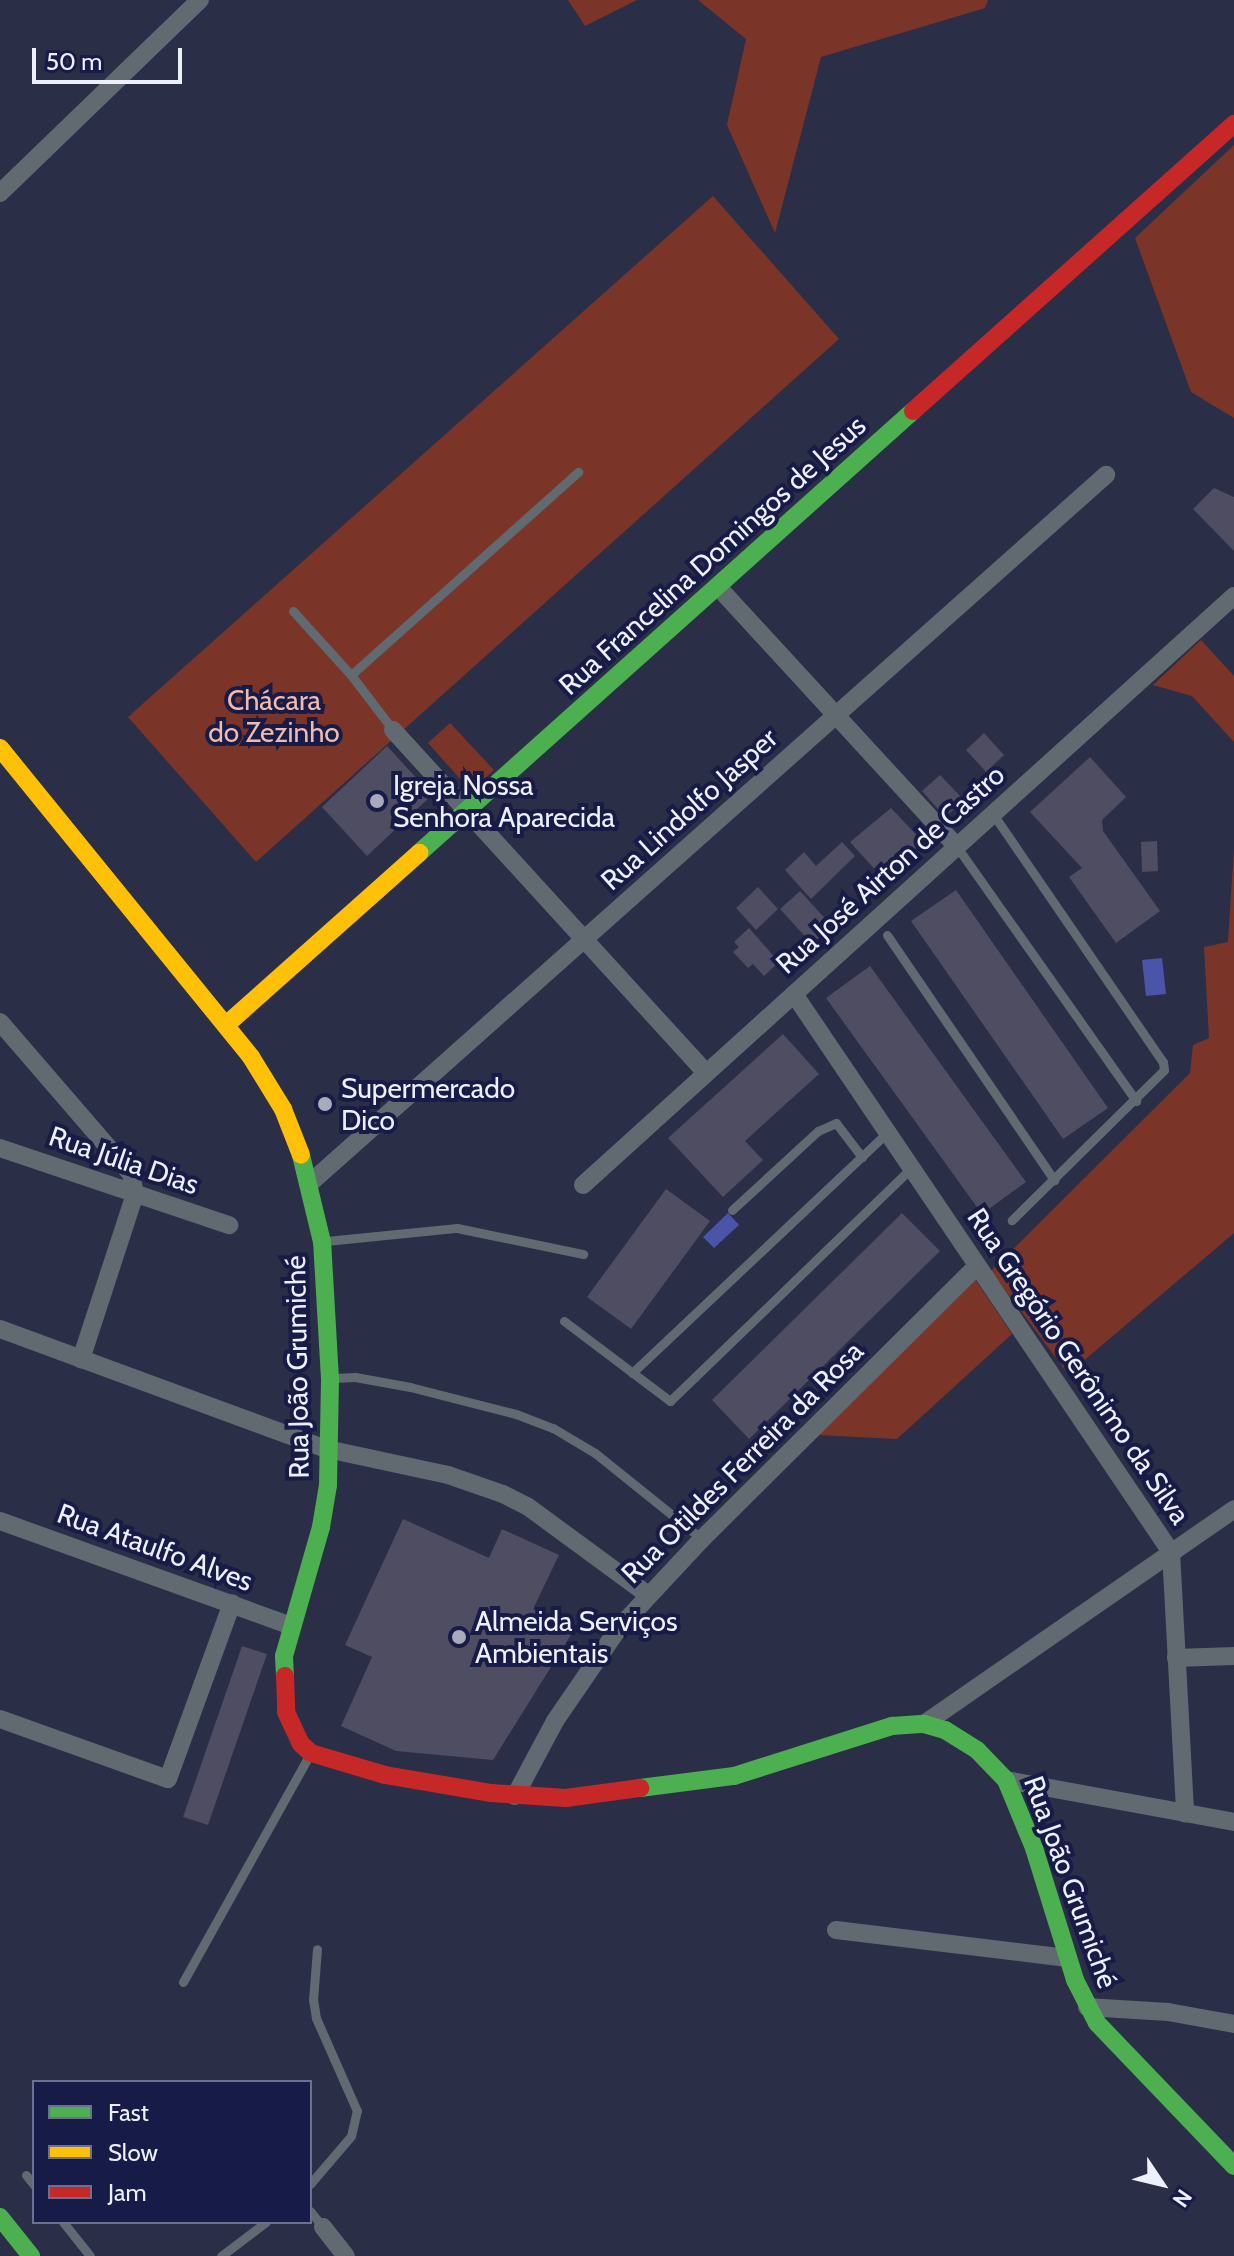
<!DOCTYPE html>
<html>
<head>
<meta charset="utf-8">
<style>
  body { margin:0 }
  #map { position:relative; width:1234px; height:2256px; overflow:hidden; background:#2b2e47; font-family:Cabin,sans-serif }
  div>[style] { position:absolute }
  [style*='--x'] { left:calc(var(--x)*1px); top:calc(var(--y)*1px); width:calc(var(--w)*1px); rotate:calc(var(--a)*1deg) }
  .green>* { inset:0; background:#7b3528 }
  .water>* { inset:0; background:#4a54a9 }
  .building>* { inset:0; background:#4e4d62 }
  .lane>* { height:9px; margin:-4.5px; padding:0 4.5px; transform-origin:4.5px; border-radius:4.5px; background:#606a70 }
  .street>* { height:18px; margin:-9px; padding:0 9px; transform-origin:9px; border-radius:9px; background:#606a70 }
  .fast>* { height:18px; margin:-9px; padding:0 9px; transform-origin:9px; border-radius:9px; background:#4caf50 }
  .slow>* { height:18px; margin:-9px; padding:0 9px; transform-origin:9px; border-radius:9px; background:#ffc107 }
  .jam>* { height:18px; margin:-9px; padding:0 9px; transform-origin:9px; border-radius:9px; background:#c62828 }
  .dots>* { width:22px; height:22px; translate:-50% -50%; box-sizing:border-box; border:4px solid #171b47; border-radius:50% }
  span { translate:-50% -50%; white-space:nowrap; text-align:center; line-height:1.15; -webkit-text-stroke:8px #171b47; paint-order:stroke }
  .street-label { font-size:28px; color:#edeffb }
  .park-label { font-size:28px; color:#f2baab }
  .poi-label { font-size:28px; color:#edeffb }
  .left { translate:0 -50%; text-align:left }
  .legend { position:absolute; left:32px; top:2080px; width:280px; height:144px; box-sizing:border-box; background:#171b47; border:2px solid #6d708f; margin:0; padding:10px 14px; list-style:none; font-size:24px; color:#edeffb }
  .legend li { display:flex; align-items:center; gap:16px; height:40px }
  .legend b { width:40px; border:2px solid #6d708f }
  .north { position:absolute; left:1122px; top:2144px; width:80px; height:80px; -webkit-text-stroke:6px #171b47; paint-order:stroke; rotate:125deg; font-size:22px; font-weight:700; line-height:32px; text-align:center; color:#edeffb }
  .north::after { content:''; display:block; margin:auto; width:28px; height:36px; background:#edeffb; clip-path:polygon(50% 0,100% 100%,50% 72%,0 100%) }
  .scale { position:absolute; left:32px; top:48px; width:150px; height:36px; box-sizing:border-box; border:4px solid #edeffb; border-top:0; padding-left:10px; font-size:24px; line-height:28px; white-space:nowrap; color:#edeffb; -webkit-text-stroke:6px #171b47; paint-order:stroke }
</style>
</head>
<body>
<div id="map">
  <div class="green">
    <div style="clip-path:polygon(568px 0,637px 0,585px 26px)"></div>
    <div style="clip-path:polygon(698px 0,988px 0,985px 8px,821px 57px,775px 233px,727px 125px,746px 39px)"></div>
    <div style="clip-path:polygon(1234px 145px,1234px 418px,1191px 392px,1135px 238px)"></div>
    <div style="clip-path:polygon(713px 196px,839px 339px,256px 862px,128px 717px)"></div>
    <div style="clip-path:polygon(1201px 640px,1234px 676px,1234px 742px,1192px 696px,1153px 685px)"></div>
    <div style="clip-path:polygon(450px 723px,494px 770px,471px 791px,428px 743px)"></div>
    <div style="clip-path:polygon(1234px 848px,1234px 1233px,1068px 1374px,991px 1271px,1190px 1073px,1193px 1045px,1209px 1038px,1204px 947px,1228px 942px)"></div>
    <div style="clip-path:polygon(975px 1279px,1012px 1334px,897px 1439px,818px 1435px)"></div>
  </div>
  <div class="water">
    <div style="clip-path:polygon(1162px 958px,1166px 994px,1146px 996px,1142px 960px)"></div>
    <div style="clip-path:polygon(728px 1213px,739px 1225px,714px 1248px,703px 1237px)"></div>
  </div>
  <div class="building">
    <div style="clip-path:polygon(1214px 488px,1234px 497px,1234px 551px,1193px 509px)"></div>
    <div style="clip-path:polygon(984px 733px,1004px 755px,986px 772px,966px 750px)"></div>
    <div style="clip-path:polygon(387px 746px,432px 795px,367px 856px,322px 807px)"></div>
    <div style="clip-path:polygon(1090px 757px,1126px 797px,1102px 820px,1103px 831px,1160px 911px,1116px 943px,1069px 877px,1082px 868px,1030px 812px)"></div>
    <div style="clip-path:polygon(940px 775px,964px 800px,945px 817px,922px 791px)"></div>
    <div style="clip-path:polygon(891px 808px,923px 842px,902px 862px,897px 857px,879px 874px,850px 842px)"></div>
    <div style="clip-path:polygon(1157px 841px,1158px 871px,1142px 872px,1141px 842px)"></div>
    <div style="clip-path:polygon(842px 842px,855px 856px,811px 899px,785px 870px,804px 852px,816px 866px)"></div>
    <div style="clip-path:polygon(758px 887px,778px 909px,756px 930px,736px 908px)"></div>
    <div style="clip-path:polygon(956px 890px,1108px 1108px,1063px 1139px,911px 921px)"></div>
    <div style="clip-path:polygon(800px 891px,832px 926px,812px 944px,780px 909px)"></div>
    <div style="clip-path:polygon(749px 928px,779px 962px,764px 976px,753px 964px,748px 968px,733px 952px,739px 947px,734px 942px)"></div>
    <div style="clip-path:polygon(870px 966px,1026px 1182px,982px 1214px,826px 998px)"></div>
    <div style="clip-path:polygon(783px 1034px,819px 1074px,745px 1141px,763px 1160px,723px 1197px,668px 1138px)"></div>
    <div style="clip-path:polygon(666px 1189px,710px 1221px,631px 1329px,587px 1297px)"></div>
    <div style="clip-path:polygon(902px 1213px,940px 1251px,749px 1439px,712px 1400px)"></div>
    <div style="clip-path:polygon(403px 1519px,489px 1558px,502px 1529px,559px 1555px,533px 1609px,574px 1630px,493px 1760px,396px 1751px,341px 1726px,372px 1657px,345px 1645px)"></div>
    <div style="clip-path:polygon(242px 1646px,267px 1654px,208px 1825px,183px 1817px)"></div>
  </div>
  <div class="lane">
    <div style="--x:293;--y:611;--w:86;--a:47.8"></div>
    <div style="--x:351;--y:675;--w:69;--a:52.6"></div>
    <div style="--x:351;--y:675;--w:305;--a:-41.8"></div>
    <div style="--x:993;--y:814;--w:301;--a:55.6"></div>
    <div style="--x:1163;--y:1062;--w:8;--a:83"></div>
    <div style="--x:1164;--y:1070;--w:214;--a:135.4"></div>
    <div style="--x:957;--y:847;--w:311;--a:54.8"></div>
    <div style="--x:887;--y:935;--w:297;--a:55.7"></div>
    <div style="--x:732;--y:1210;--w:117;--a:-42.6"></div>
    <div style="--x:818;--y:1131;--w:20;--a:-24"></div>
    <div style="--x:836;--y:1123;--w:43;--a:52.6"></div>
    <div style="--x:326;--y:1241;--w:132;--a:-5.7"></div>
    <div style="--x:457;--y:1228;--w:129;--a:11.7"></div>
    <div style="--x:564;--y:1321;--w:133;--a:37"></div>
    <div style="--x:670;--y:1401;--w:335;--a:-44"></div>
    <div style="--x:632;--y:1373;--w:350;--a:-43.3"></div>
    <div style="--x:334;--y:1378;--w:21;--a:-3"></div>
    <div style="--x:355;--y:1377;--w:56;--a:10.3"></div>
    <div style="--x:410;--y:1387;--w:109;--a:14.3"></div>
    <div style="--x:516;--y:1414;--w:40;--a:21"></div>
    <div style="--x:553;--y:1428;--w:49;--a:30.8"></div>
    <div style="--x:595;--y:1453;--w:137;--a:38.8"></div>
    <div style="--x:183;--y:1982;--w:259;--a:-60.9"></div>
    <div style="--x:26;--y:2175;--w:13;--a:51"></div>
    <div style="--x:310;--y:2184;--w:63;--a:-49.5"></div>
    <div style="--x:351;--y:2136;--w:26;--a:-77"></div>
    <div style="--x:357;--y:2111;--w:102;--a:-113.8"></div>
    <div style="--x:316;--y:2018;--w:18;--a:-99"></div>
    <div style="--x:313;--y:2000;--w:51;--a:-85.5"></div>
    <div style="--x:310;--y:2211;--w:21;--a:51"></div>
    <div style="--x:63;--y:2222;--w:43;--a:51.5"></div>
    <div style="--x:221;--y:2256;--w:56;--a:-37.1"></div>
  </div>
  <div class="street">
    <div style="--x:0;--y:193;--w:278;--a:-44"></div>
    <div style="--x:719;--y:588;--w:352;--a:47.4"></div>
    <div style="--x:393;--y:730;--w:464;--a:47.6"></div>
    <div style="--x:794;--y:994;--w:673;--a:55.96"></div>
    <div style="--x:1171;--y:1552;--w:262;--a:86.9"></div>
    <div style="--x:0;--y:1022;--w:201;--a:49.2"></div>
    <div style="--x:131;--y:1174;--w:20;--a:79"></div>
    <div style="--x:135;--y:1194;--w:174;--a:108.1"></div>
    <div style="--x:0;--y:1148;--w:242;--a:18.6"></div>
    <div style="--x:309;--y:1184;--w:1067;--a:-41.66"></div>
    <div style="--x:583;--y:1185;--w:878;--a:-42.14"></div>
    <div style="--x:0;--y:1329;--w:348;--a:20.2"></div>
    <div style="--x:327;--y:1449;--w:124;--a:12.1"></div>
    <div style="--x:448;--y:1475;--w:58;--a:19.1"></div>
    <div style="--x:503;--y:1494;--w:27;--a:27"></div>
    <div style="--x:527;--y:1506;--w:150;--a:36.3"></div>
    <div style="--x:0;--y:1521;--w:309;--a:19.8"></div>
    <div style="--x:1176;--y:1658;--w:58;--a:-2"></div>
    <div style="--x:0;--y:1719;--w:178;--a:19.7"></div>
    <div style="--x:168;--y:1779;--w:187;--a:-70"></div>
    <div style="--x:924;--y:1724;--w:377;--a:-34.7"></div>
    <div style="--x:1006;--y:1780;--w:232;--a:10.4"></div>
    <div style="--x:515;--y:1796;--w:85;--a:-61.9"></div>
    <div style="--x:555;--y:1721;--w:112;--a:-55.6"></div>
    <div style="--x:618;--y:1629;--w:123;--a:-47"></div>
    <div style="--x:702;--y:1539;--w:387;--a:-44.8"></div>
    <div style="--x:836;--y:1930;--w:233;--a:6.9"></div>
    <div style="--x:1087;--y:2007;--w:81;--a:3.5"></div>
    <div style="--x:1168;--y:2012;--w:67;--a:10.3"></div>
    <div style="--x:323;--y:2227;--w:37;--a:52"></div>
  </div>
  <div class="fast">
    <div style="--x:419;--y:853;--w:663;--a:-41.82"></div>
    <div style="--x:285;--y:1676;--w:20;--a:-93"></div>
    <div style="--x:284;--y:1656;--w:134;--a:-74"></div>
    <div style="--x:321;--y:1527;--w:43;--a:-80.5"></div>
    <div style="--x:328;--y:1485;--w:106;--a:-88.9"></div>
    <div style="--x:330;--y:1379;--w:137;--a:-93.3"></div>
    <div style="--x:322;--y:1242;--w:89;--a:-103.6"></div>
    <div style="--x:640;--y:1788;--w:95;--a:-7.3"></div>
    <div style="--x:734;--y:1776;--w:166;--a:-17.6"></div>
    <div style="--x:892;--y:1726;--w:32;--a:-4"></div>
    <div style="--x:924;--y:1724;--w:22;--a:16"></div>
    <div style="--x:945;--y:1730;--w:38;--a:32"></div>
    <div style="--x:977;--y:1750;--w:42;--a:46"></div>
    <div style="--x:1006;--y:1780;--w:74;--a:67.6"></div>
    <div style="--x:1034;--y:1848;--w:138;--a:72.7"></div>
    <div style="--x:1075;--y:1980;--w:48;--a:62.9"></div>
    <div style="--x:1097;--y:2023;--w:198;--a:46.2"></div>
    <div style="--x:0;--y:2217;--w:50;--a:51.5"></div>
  </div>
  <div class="slow">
    <div style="--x:0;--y:748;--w:398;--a:50.9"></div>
    <div style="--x:251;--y:1057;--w:61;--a:58.4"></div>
    <div style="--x:283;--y:1109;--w:49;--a:68.6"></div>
    <div style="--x:226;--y:1025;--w:259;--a:-41.7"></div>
  </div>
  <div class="jam">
    <div style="--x:913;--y:411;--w:431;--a:-41.8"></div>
    <div style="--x:285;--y:1676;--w:36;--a:88"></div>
    <div style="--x:286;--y:1712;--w:35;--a:65"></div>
    <div style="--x:301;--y:1744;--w:13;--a:42"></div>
    <div style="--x:311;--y:1753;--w:77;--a:16.6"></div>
    <div style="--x:385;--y:1775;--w:108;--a:9.6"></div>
    <div style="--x:491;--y:1793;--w:75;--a:3.8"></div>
    <div style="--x:566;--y:1798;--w:75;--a:-7.7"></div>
  </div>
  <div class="dots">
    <div style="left:377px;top:801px;background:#a9abbc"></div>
    <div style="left:325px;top:1104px;background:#a9abbc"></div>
    <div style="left:459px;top:1637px;background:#a9abbc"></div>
  </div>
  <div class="street-label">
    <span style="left:712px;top:555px;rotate:-42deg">Rua Francelina Domingos de Jesus</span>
    <span style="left:689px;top:809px;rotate:-42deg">Rua Lindolfo Jasper</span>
    <span style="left:890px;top:869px;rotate:-42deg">Rua José Airton de Castro</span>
    <span style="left:124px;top:1160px;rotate:19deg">Rua Júlia Dias</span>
    <span style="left:1079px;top:1366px;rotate:56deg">Rua Gregório Gerônimo da Silva</span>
    <span style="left:297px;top:1367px;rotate:-91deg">Rua João Grumiché</span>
    <span style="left:742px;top:1462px;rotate:-45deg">Rua Otildes Ferreira da Rosa</span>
    <span style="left:155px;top:1547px;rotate:20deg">Rua Ataulfo Alves</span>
    <span style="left:1071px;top:1882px;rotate:70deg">Rua João Grumiché</span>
  </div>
  <div class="park-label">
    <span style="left:274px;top:716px">Chácara<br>do Zezinho</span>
  </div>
  <div class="poi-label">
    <span class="left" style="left:393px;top:801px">Igreja Nossa<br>Senhora Aparecida</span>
    <span class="left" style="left:341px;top:1104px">Supermercado<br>Dico</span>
    <span class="left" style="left:475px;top:1637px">Almeida Serviços<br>Ambientais</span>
  </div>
  <ul class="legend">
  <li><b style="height:10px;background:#4caf50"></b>Fast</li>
  <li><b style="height:10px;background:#ffc107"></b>Slow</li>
  <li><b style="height:10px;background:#c62828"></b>Jam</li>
  </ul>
  <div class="north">N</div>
  <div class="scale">50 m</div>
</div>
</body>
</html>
